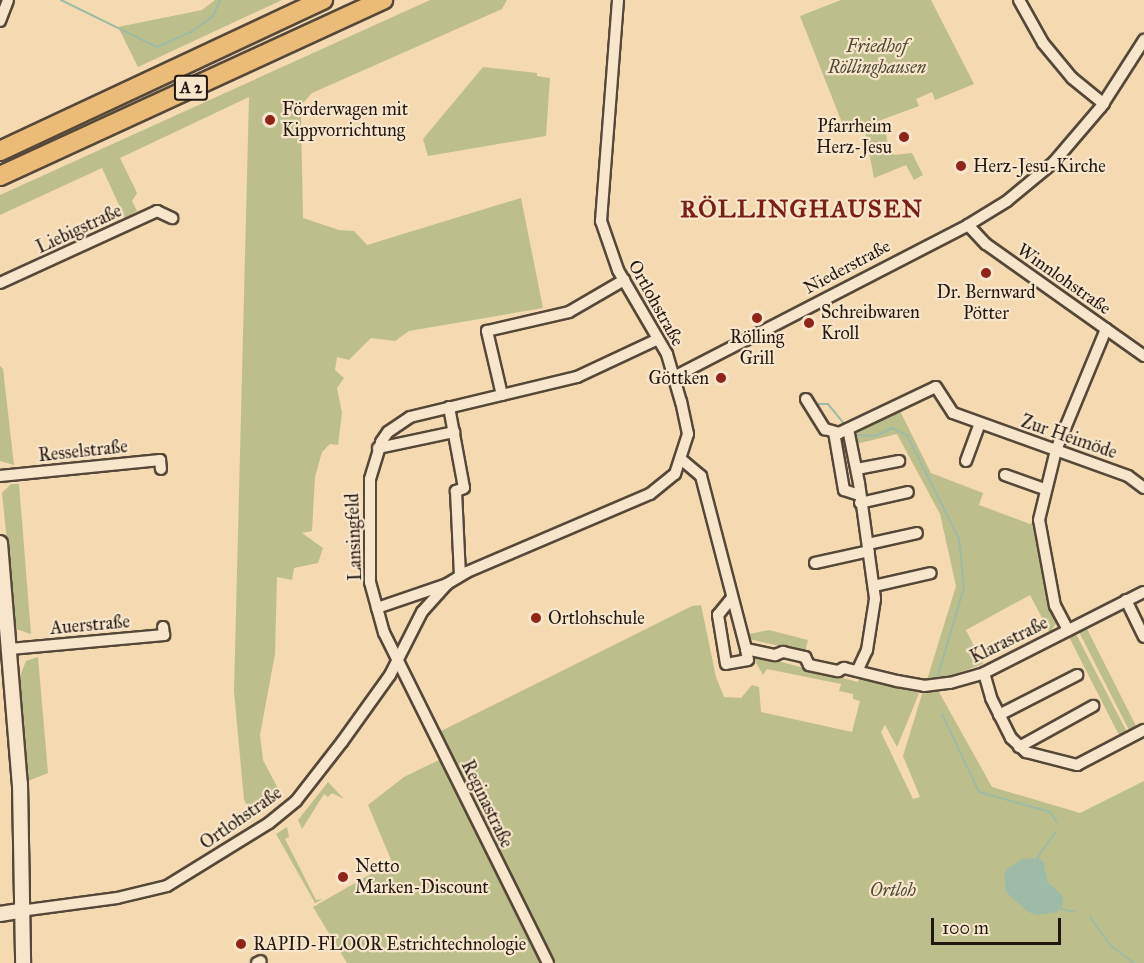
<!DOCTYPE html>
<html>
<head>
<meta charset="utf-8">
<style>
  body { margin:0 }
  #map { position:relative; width:1144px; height:963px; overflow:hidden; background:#f4d9b1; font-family:"IM FELL Great Primer",serif }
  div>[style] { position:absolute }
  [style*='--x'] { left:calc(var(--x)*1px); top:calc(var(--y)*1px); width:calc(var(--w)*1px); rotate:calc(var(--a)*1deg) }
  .green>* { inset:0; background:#bcbf8b }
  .water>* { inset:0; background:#9dbba6 }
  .stream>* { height:2px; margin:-1px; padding:0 1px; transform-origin:1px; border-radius:1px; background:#9dbba6 }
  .roads { filter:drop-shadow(2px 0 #564839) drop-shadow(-2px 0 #564839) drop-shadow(0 2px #564839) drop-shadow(0 -2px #564839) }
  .street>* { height:10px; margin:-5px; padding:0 5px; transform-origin:5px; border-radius:5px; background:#f8e6cc }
  .secondary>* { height:14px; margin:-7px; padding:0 7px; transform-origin:7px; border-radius:7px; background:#f8e6cc }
  .highway>* { height:18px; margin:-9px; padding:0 9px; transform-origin:9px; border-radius:9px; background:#eabc78 }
  .dots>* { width:16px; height:16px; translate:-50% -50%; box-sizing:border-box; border:3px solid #f8e6cc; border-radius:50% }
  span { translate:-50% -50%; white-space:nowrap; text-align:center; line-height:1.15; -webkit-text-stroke:4.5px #f8e6cc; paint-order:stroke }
  .shield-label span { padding:2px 4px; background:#f8e6cc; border:2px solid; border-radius:4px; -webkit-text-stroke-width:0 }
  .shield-label { font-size:16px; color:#221811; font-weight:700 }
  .park-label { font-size:18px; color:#504a36; font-style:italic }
  .poi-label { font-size:18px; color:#221811 }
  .left { translate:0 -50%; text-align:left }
  .right { translate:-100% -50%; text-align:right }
  .street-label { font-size:18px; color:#221811 }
  .district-label { font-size:24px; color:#7a1f14; font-weight:700; letter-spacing:1.5px }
  .scale { position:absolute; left:931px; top:918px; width:130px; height:27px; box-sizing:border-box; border:3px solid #221811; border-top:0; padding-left:8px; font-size:18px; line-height:21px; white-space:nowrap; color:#221811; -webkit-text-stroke:4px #f8e6cc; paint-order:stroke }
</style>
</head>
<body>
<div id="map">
  <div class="green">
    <div style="clip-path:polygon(215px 0,282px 0,138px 67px,118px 27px,202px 10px)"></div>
    <div style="clip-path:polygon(430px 0,507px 0,502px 9px,312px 93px,303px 103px,301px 119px,303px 218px,339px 230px,354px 231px,367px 245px,521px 198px,543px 308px,409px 331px,395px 341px,371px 338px,349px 360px,337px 357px,335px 370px,344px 378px,337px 388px,342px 413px,338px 445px,330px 444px,322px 452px,315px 477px,312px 531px,302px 533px,323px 548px,318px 563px,294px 568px,292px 580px,277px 577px,275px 654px,260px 735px,263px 760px,282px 796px,254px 818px,244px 800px,234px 691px,249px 97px,120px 158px,137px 193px,132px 201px,137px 211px,125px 218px,102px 168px,0 215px,0 195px)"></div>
    <div style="clip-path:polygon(841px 0,931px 0,974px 84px,935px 100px,932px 92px,916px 99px,919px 106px,846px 133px,800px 16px)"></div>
    <div style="clip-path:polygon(483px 67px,537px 73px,537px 76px,550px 78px,546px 136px,428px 156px,423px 139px)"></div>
    <div style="clip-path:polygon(885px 124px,887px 140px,894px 155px,912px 153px,923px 175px,914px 180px,906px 165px,874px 178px,865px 131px)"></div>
    <div style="clip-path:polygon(0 366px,3px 369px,14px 465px,0 461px)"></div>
    <div style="clip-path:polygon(900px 411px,931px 473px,983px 493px,979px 505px,1030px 524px,1036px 520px,1042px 572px,1058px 620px,1050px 633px,1030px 595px,966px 630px,983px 664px,938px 680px,927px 680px,956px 586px,940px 514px,897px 434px,856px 444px,854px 438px,857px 433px)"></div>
    <div style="clip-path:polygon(11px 484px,19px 484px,31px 634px,16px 629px,2px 493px)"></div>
    <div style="clip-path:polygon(701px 605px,716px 677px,724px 697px,741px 698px,752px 685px,759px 687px,761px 712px,852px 732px,860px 701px,853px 699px,853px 694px,839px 691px,841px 684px,767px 669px,763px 675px,751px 654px,858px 682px,860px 676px,913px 690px,915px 685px,920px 691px,897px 747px,885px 725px,881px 732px,913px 799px,920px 797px,903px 756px,923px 691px,939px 692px,992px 787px,1080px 813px,1144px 781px,1144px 963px,554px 963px,439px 732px,692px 606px)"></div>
    <div style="clip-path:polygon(1086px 627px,1138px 730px,1135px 732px,1129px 730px,1078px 630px)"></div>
    <div style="clip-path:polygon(769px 630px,808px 640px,805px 652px,749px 639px,749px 634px)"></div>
    <div style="clip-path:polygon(1075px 632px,1127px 732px,1119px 735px,1068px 635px)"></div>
    <div style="clip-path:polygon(38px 657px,48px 773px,28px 781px,20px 676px,26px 661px)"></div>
    <div style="clip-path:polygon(445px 757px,546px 963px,347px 963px,313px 907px,392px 862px,368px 805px,404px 777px)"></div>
    <div style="clip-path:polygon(328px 782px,344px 799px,332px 793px,328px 797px,324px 794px,302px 829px,298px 820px)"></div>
    <div style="clip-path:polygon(287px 827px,289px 837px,285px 839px,316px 900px,323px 899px,315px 903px,276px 834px)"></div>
  </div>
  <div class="water">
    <div style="clip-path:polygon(1022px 859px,1037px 858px,1044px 863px,1045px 880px,1062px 897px,1058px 912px,1038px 915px,1028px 912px,1006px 892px,1004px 876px,1007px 869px)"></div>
  </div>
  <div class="stream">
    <div style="--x:61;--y:0;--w:107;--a:26.1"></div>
    <div style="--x:157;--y:47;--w:37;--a:-24"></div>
    <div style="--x:191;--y:32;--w:27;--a:-36"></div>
    <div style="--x:213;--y:16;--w:17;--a:-66"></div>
    <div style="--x:815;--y:404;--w:13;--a:0"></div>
    <div style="--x:828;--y:404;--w:27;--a:51"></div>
    <div style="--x:855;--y:435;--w:20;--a:3"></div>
    <div style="--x:875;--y:436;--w:19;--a:-25"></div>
    <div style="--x:892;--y:428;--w:17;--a:25"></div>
    <div style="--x:907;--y:435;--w:116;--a:63.4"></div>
    <div style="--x:959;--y:539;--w:48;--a:84.1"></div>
    <div style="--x:964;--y:587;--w:96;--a:106.4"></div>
    <div style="--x:942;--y:714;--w:86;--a:64.6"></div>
    <div style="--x:979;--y:792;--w:74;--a:15.7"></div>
    <div style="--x:1050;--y:812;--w:12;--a:55"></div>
    <div style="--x:1044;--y:864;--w:9;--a:-139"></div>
    <div style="--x:1037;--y:858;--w:32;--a:-54"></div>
    <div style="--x:1044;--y:870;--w:11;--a:75"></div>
    <div style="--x:1051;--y:886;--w:16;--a:45"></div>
    <div style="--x:1062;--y:897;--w:12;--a:95"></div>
    <div style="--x:1061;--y:909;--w:14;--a:12"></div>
    <div style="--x:1090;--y:917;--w:34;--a:54"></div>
    <div style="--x:1110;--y:945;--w:30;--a:37"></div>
  </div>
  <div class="roads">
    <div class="street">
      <div style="--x:1019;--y:0;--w:49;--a:60.8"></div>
      <div style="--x:1043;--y:43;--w:45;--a:50.4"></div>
      <div style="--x:1072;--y:78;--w:41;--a:39.1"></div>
      <div style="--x:0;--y:21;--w:22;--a:-69"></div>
      <div style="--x:968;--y:225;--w:26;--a:47"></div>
      <div style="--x:986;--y:244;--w:194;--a:35.3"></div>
      <div style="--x:0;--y:283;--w:173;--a:-24.6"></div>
      <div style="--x:157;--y:211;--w:17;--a:25"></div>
      <div style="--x:674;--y:377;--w:331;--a:-27.3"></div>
      <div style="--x:968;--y:225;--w:46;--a:-31.6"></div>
      <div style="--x:1007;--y:201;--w:61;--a:-39.7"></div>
      <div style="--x:1054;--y:162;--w:72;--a:-49.5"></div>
      <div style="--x:1101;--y:107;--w:80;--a:-57.3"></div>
      <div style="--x:502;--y:395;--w:66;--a:-103.2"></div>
      <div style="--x:487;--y:331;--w:84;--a:-13"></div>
      <div style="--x:569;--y:312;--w:64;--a:-30.2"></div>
      <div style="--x:806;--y:399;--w:36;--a:58"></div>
      <div style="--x:825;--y:429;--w:15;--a:16"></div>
      <div style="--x:839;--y:433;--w:107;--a:-25.4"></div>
      <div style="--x:936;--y:387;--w:31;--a:57"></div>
      <div style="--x:953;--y:413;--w:186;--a:19.8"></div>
      <div style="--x:1128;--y:476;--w:20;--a:37"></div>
      <div style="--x:449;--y:407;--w:82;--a:79.5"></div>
      <div style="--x:464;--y:488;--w:9;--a:159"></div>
      <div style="--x:456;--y:491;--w:84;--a:87.3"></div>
      <div style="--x:848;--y:429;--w:55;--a:78.5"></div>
      <div style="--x:859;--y:483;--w:117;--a:82.1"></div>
      <div style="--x:875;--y:599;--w:52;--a:98.9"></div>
      <div style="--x:867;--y:650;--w:23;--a:115"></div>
      <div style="--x:834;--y:432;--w:59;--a:80.2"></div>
      <div style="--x:844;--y:490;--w:16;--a:18"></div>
      <div style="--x:378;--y:448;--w:78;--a:-11.9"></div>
      <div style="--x:682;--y:460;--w:25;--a:40"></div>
      <div style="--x:701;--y:476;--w:179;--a:75.4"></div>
      <div style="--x:746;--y:649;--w:11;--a:80"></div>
      <div style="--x:748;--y:660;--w:22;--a:170"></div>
      <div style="--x:726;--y:664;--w:50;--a:-99.3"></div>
      <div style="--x:718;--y:615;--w:21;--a:-51"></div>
      <div style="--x:966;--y:461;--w:40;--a:-69.8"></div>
      <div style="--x:857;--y:469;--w:43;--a:-10.8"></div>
      <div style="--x:1005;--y:475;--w:41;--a:19.7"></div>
      <div style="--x:0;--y:476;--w:161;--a:-5.7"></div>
      <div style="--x:160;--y:460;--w:9;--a:84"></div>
      <div style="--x:860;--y:503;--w:49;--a:-12.9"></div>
      <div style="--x:868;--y:544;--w:50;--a:-12.7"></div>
      <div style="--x:815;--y:563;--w:55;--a:-12.5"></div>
      <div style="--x:874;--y:586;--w:58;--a:-12.8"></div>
      <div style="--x:1126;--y:600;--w:41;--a:64.1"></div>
      <div style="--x:377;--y:608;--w:74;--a:-18.9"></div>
      <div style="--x:1068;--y:630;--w:27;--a:-118"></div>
      <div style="--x:1055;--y:606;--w:87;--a:-100.5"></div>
      <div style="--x:1039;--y:520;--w:72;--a:-76.3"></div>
      <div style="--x:1056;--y:450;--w:131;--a:-67.5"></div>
      <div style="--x:10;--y:649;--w:155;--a:-5.2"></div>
      <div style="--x:164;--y:635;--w:8;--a:-97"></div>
      <div style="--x:746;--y:649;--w:30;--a:12"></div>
      <div style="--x:775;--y:655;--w:9;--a:-21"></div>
      <div style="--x:783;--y:652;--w:23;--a:13"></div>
      <div style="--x:805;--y:657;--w:9;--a:63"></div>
      <div style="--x:809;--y:665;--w:30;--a:12"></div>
      <div style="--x:838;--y:671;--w:7;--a:-27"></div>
      <div style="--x:844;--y:668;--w:55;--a:13.8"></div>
      <div style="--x:897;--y:681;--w:27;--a:10"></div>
      <div style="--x:924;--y:686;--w:26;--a:-7"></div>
      <div style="--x:950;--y:683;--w:35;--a:-16"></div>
      <div style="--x:984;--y:673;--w:179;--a:-26.9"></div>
      <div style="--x:984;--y:673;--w:26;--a:74"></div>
      <div style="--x:991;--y:698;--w:45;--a:63.4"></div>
      <div style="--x:1011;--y:738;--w:21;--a:43"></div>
      <div style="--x:1026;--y:752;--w:53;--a:14.3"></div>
      <div style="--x:1077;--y:765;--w:76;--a:-27.6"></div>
      <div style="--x:999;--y:715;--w:88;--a:-27.1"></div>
      <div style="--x:1019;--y:747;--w:85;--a:-29"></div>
      <div style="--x:20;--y:911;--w:98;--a:-7.6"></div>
      <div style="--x:117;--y:898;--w:51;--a:-13.5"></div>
      <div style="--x:167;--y:886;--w:120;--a:-31.7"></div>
      <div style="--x:269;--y:823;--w:35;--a:-39"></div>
      <div style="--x:296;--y:801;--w:75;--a:-52.1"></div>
      <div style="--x:342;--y:742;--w:82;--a:-54.4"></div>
      <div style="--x:390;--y:675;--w:71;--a:-63.1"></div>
      <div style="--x:422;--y:612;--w:38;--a:-48"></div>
      <div style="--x:447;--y:584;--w:23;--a:-31"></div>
      <div style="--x:467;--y:572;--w:199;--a:-23.1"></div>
      <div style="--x:650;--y:494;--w:32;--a:-39"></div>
      <div style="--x:675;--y:474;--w:42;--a:-72"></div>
      <div style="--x:688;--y:434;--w:33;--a:-102"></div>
      <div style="--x:681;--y:402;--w:50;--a:-106.3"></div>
      <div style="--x:667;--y:354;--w:97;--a:-120.3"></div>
      <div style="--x:618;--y:270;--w:52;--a:-109.1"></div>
      <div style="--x:601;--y:221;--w:222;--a:-85.6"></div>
      <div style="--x:257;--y:963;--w:4;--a:-27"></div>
      <div style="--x:548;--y:963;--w:369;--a:-116.4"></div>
      <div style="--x:384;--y:633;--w:53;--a:-105.4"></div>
      <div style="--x:370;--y:582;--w:103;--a:-90"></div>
      <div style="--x:370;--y:479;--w:39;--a:-73"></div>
      <div style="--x:381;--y:442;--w:12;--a:-55"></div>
      <div style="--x:388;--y:432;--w:27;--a:-34"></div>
      <div style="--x:410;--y:417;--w:172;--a:-13.5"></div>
      <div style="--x:577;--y:377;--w:89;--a:-25.1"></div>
    </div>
    <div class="secondary">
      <div style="--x:0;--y:543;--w:242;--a:85.3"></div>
      <div style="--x:20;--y:784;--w:179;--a:89"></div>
      <div style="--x:0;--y:914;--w:20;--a:-9"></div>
    </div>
    <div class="highway">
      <div style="--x:0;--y:151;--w:357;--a:-25.1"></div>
      <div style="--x:0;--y:176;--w:422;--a:-24.7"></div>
    </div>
  </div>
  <div class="dots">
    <div style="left:270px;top:120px;background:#8f2418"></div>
    <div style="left:904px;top:137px;background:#8f2418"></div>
    <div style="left:961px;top:166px;background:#8f2418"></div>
    <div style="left:986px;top:273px;background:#8f2418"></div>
    <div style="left:757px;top:318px;background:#8f2418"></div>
    <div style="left:809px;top:323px;background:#8f2418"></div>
    <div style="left:721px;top:378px;background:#8f2418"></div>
    <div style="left:536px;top:618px;background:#8f2418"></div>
    <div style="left:343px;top:877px;background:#8f2418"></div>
    <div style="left:241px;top:944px;background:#8f2418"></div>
  </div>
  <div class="shield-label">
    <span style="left:191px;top:88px">A 2</span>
  </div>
  <div class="park-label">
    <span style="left:877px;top:57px">Friedhof<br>Röllinghausen</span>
    <span style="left:893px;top:890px">Ortloh</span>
  </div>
  <div class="poi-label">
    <span class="left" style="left:282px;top:120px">Förderwagen mit<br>Kippvorrichtung</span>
    <span class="right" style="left:892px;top:137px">Pfarrheim<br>Herz-Jesu</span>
    <span class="left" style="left:973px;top:166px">Herz-Jesu-Kirche</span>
    <span style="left:986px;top:303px">Dr. Bernward<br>Pötter</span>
    <span class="left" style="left:821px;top:323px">Schreibwaren<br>Kroll</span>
    <span style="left:757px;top:348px">Rölling<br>Grill</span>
    <span class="right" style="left:709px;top:378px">Göttken</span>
    <span class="left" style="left:548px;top:618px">Ortlohschule</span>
    <span class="left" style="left:355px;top:877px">Netto<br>Marken-Discount</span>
    <span class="left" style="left:253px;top:944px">RAPID-FLOOR Estrichtechnologie</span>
  </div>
  <div class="street-label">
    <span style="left:79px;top:229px;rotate:-25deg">Liebigstraße</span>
    <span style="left:847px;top:267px;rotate:-28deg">Niederstraße</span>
    <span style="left:1064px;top:279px;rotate:35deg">Winnlohstraße</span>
    <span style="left:656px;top:303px;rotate:61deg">Ortlohstraße</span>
    <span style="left:1069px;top:437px;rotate:19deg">Zur Heimöde</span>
    <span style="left:83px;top:451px;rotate:-6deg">Resselstraße</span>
    <span style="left:354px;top:537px;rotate:-92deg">Lansingfeld</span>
    <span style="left:90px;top:625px;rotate:-5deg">Auerstraße</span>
    <span style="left:1009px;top:640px;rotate:-26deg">Klarastraße</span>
    <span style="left:487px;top:804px;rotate:64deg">Reginastraße</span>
    <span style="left:241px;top:818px;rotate:-35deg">Ortlohstraße</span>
  </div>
  <div class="district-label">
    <span style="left:802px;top:210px">RÖLLINGHAUSEN</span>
  </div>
  <div class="scale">100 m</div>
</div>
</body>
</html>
